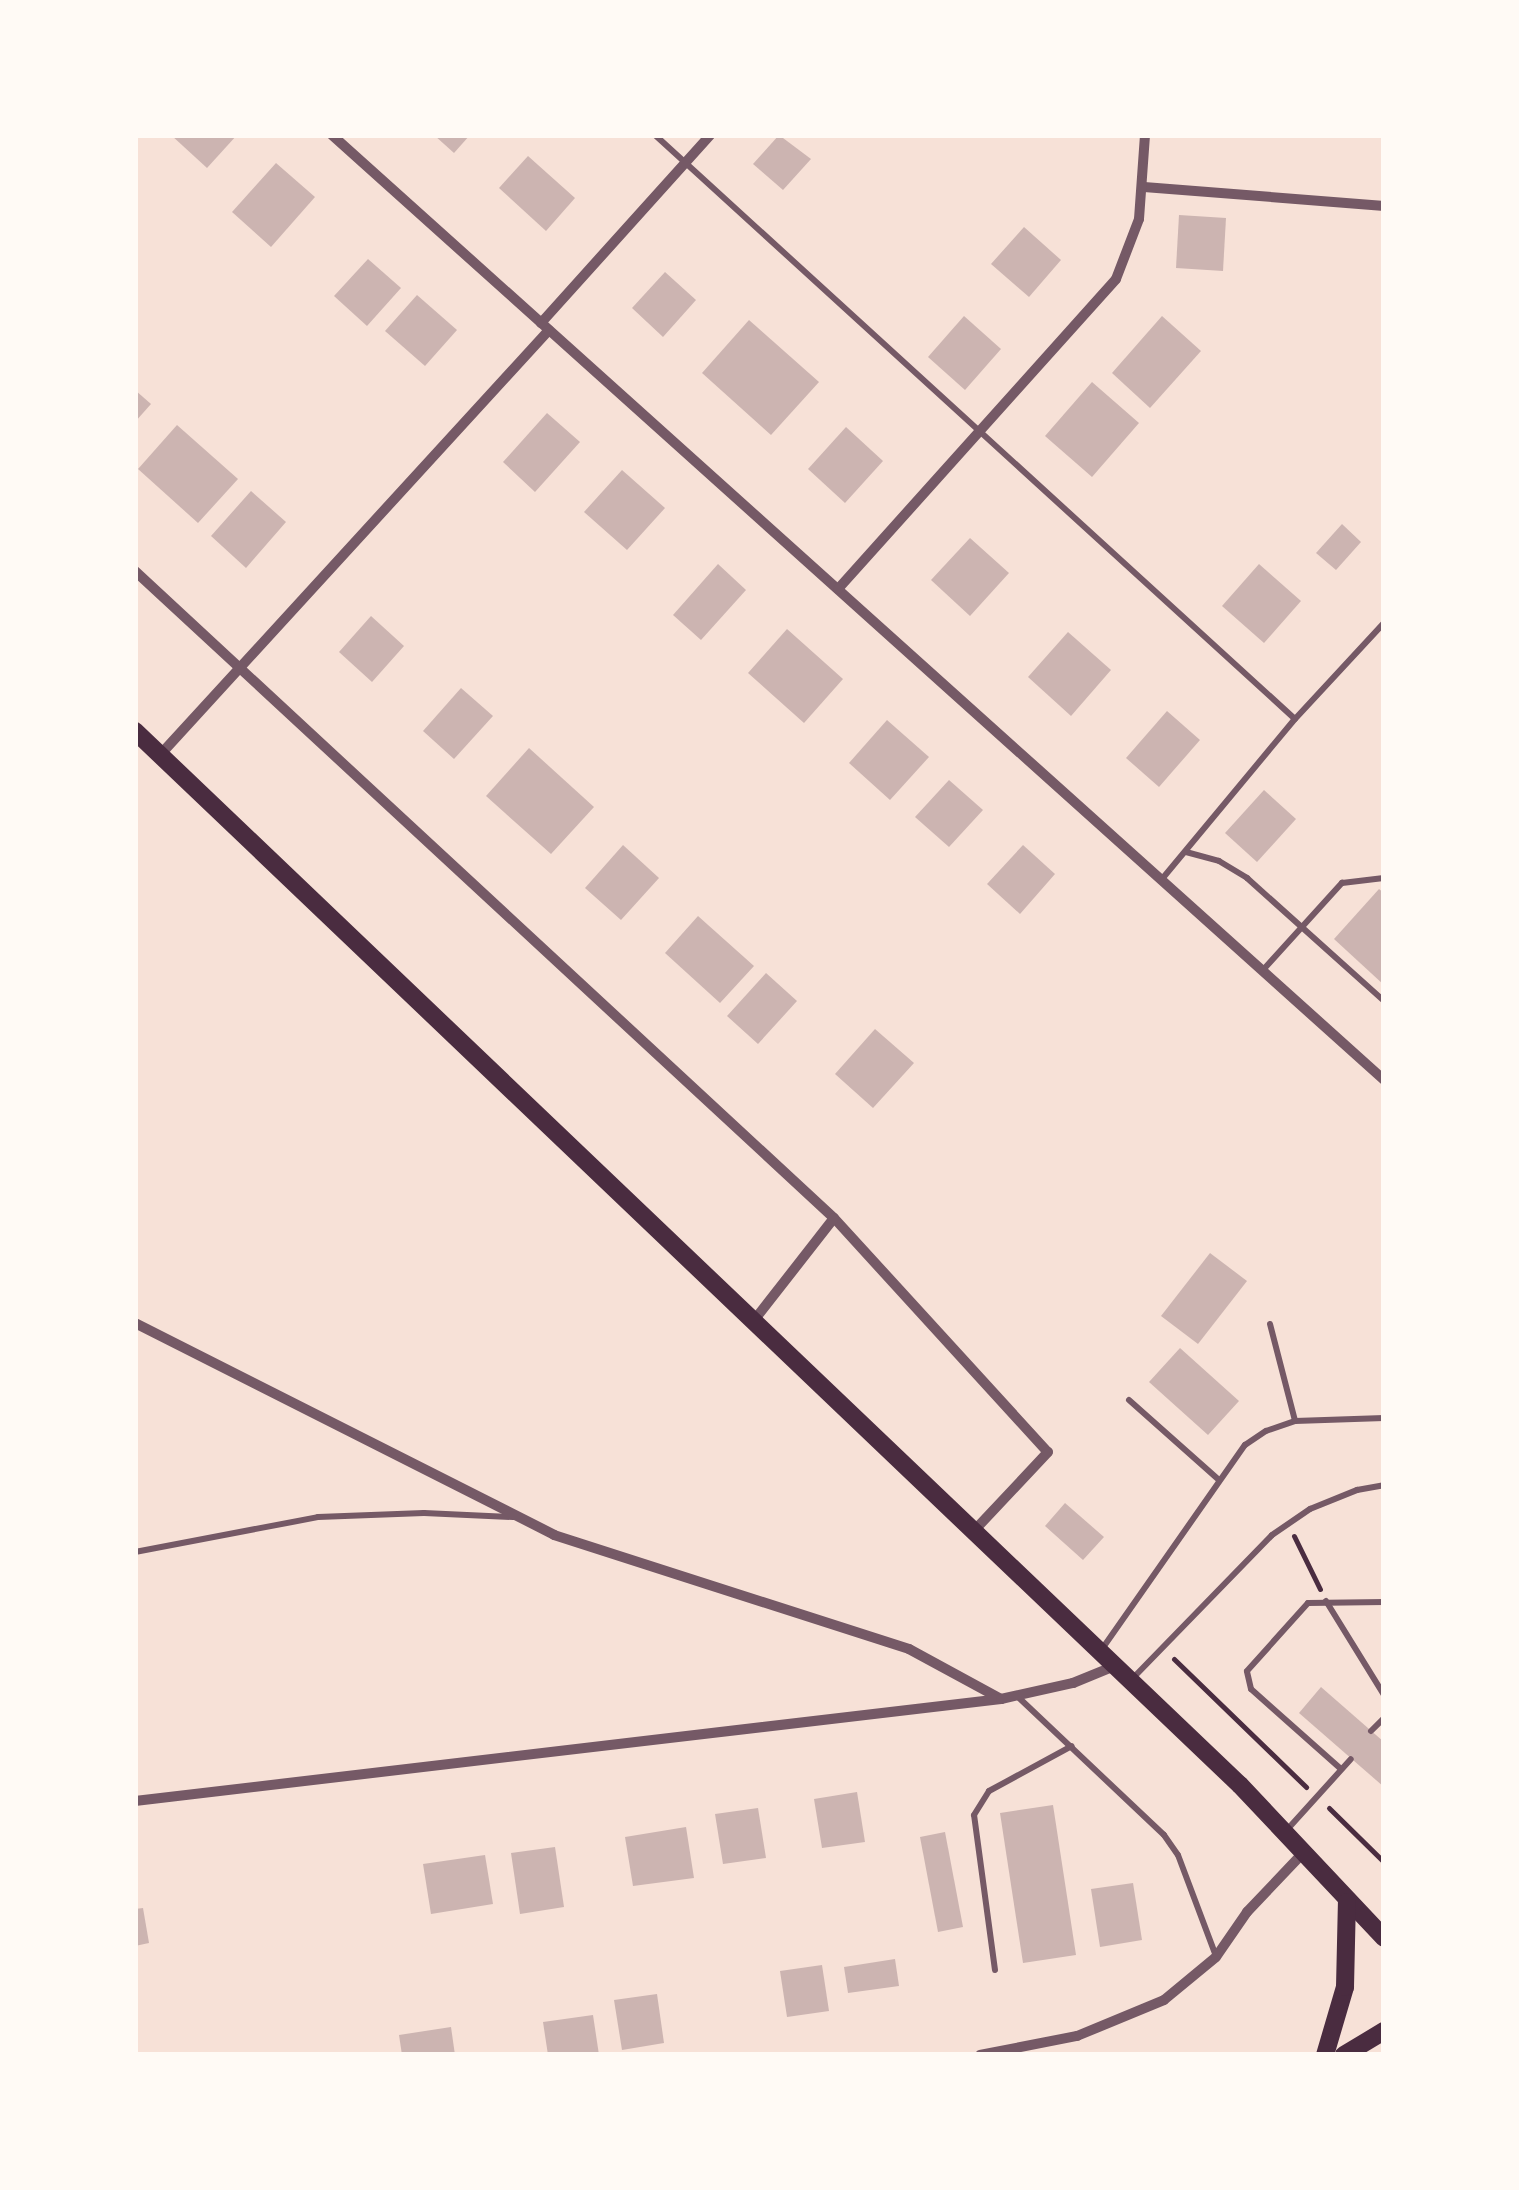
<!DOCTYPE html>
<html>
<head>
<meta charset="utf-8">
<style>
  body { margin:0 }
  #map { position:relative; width:1519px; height:2190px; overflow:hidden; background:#f7e1d7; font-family:"Noto Sans",sans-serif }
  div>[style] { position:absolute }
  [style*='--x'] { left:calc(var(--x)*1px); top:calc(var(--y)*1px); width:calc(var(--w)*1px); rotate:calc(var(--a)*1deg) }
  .building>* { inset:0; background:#ccb4b1 }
  .path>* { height:5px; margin:-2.5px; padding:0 2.5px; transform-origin:2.5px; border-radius:2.5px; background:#4a2c40 }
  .service>* { height:6px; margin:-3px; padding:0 3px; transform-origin:3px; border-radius:3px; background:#755966 }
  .minor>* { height:10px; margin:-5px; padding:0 5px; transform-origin:5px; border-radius:5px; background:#755966 }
  .secondary>* { height:18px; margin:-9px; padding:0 9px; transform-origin:9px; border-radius:9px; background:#4a2c40 }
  span { translate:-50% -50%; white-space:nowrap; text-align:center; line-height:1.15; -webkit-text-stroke:9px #fffaf5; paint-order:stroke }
  .frame { position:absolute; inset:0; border:138px solid #fffaf5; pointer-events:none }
</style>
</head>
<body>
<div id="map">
  <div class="building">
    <div style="clip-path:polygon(171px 135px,237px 135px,207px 168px)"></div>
    <div style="clip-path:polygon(434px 135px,470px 135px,454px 153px)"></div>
    <div style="clip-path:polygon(779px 135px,811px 159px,783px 190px,753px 164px)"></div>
    <div style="clip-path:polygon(528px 156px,575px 198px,546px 231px,499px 188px)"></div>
    <div style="clip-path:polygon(276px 163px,315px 197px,271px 247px,232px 212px)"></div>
    <div style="clip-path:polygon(1179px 215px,1226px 218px,1223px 271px,1176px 268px)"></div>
    <div style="clip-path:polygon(1024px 227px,1061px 260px,1029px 297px,991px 264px)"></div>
    <div style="clip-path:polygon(368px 259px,401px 288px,367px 326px,334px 296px)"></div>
    <div style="clip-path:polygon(665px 272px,696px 300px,663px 337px,632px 308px)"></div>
    <div style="clip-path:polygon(417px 295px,457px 330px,425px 366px,385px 331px)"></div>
    <div style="clip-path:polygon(964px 316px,1001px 349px,965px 390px,928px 357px)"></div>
    <div style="clip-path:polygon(1162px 316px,1201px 351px,1150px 408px,1112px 373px)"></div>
    <div style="clip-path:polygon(749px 320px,819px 382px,771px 435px,702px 373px)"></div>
    <div style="clip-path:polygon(1092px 382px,1139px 423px,1092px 477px,1045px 436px)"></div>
    <div style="clip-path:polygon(135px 390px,151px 404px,135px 422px)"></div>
    <div style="clip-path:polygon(547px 413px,580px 442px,535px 492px,503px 462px)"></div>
    <div style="clip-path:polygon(177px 425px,238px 479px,198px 523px,138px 469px)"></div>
    <div style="clip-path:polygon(846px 427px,883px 461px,845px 503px,808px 469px)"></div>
    <div style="clip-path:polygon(622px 470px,665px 508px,627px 550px,584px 512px)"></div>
    <div style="clip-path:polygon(251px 491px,286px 522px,246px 568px,211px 536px)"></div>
    <div style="clip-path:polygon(1342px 524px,1361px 542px,1336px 570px,1316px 553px)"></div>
    <div style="clip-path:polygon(970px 538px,1009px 573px,970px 616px,931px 580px)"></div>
    <div style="clip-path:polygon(718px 564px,746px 590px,701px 640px,673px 615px)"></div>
    <div style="clip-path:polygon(1259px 564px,1301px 601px,1264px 643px,1222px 606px)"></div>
    <div style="clip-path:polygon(371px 616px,404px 646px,372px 682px,339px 652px)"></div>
    <div style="clip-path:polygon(787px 629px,843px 679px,804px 723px,748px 673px)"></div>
    <div style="clip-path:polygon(1068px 632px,1111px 670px,1071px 716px,1028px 677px)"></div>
    <div style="clip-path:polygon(461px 688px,493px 716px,454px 759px,423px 731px)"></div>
    <div style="clip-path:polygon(1167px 711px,1200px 740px,1159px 787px,1126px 758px)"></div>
    <div style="clip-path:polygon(887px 720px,929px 757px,890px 800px,849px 763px)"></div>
    <div style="clip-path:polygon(529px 748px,594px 807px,551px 854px,486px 796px)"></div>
    <div style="clip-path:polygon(949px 780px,983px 810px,949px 847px,915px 817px)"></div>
    <div style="clip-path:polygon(1264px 790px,1296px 819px,1257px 862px,1225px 833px)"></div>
    <div style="clip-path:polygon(623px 845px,659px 878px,621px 920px,585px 888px)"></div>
    <div style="clip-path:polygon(1023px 845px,1055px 874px,1020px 914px,987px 884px)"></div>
    <div style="clip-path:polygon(1379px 889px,1384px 893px,1384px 985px,1334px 939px)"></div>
    <div style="clip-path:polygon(698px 916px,754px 966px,720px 1003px,665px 953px)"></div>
    <div style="clip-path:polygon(766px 973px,797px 1001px,758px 1044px,727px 1016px)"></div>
    <div style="clip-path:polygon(875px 1029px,914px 1063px,873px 1108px,835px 1074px)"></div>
    <div style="clip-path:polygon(1210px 1253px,1247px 1281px,1198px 1344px,1161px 1316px)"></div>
    <div style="clip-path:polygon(1180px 1348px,1239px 1401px,1208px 1435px,1149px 1382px)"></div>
    <div style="clip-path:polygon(1065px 1503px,1104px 1537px,1083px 1560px,1045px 1526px)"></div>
    <div style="clip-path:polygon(1321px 1687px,1384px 1742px,1384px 1787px,1299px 1713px)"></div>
    <div style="clip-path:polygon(857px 1792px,865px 1842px,822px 1848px,814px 1799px)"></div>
    <div style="clip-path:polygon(1053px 1805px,1076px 1955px,1023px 1963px,1000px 1813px)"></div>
    <div style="clip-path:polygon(758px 1808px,766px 1858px,723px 1864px,715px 1814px)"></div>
    <div style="clip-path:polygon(686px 1827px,694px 1878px,633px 1886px,625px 1837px)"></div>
    <div style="clip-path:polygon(945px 1832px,963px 1927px,938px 1932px,920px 1837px)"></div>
    <div style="clip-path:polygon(555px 1847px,564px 1907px,520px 1914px,511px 1853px)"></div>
    <div style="clip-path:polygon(485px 1855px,493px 1904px,431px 1914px,423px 1864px)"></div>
    <div style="clip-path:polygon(1133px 1883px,1142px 1940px,1100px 1947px,1091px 1889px)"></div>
    <div style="clip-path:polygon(143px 1908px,149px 1943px,135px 1946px,135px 1909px)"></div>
    <div style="clip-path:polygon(895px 1959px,899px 1986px,848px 1993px,844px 1967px)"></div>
    <div style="clip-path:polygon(822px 1965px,829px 2011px,787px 2017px,780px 1971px)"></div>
    <div style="clip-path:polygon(657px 1994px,664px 2043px,622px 2050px,614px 2000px)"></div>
    <div style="clip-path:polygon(593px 2015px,599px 2055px,548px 2055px,543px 2022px)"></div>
    <div style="clip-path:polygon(451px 2027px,455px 2055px,402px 2055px,399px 2035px)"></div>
  </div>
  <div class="path">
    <div style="--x:1294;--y:1536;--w:59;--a:63.9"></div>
    <div style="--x:1174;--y:1659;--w:184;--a:44.1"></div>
    <div style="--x:1329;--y:1808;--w:77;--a:44.5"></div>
  </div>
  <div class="service">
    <div style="--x:655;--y:135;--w:866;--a:42.38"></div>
    <div style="--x:1186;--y:852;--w:34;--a:15"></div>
    <div style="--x:1219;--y:861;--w:33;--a:31"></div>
    <div style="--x:1247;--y:878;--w:184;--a:41.9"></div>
    <div style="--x:1162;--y:879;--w:208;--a:-50.3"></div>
    <div style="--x:1295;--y:719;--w:131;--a:-47.2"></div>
    <div style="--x:1263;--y:970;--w:118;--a:-47.8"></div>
    <div style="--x:1342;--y:883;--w:42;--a:-6.8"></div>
    <div style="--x:1270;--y:1324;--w:100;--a:75.5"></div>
    <div style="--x:1129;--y:1400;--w:120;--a:41.6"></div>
    <div style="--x:135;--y:1552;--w:186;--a:-10.8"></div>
    <div style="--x:318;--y:1517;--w:106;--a:-2.2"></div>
    <div style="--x:424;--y:1513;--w:89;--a:2.6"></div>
    <div style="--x:1326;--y:1601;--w:110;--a:58.3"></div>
    <div style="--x:1102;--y:1649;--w:249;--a:-55"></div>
    <div style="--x:1245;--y:1445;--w:25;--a:-34"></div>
    <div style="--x:1266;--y:1431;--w:31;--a:-19"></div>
    <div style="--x:1295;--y:1421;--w:89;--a:-1.9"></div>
    <div style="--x:1133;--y:1678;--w:199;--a:-45.8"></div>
    <div style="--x:1272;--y:1535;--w:46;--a:-34.4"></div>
    <div style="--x:1310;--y:1509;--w:51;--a:-22"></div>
    <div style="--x:1357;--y:1490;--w:27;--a:-10"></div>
    <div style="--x:1017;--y:1696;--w:202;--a:43.4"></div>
    <div style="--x:1164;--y:1835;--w:24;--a:55"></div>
    <div style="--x:1178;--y:1855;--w:108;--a:69.4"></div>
    <div style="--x:1371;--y:1731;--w:18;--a:-45"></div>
    <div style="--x:1341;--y:1769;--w:120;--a:-138.4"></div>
    <div style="--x:1251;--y:1689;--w:18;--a:-103"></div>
    <div style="--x:1247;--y:1671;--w:91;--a:-48.1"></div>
    <div style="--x:1308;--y:1603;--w:76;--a:-0.8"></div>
    <div style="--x:1285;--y:1832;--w:98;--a:-47.9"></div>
    <div style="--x:995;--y:1970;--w:156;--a:-97.7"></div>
    <div style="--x:974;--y:1815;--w:28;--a:-58"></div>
    <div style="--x:989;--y:1791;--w:94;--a:-28.5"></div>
  </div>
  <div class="minor">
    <div style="--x:332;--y:135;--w:1414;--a:41.93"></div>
    <div style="--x:1144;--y:187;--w:241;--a:4.5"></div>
    <div style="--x:541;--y:323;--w:253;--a:-48"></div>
    <div style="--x:135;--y:571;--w:952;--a:42.79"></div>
    <div style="--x:834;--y:1218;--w:317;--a:47.6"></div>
    <div style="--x:1048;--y:1452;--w:110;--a:133.2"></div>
    <div style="--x:838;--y:589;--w:416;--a:-48.1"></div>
    <div style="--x:1116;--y:279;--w:64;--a:-69"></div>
    <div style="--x:1139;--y:219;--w:84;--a:-85.9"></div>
    <div style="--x:160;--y:755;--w:576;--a:-47.53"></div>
    <div style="--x:135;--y:1323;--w:470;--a:26.8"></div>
    <div style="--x:554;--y:1535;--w:373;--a:17.8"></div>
    <div style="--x:909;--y:1649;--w:105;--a:28.5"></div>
    <div style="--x:752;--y:1323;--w:133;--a:-52"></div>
    <div style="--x:135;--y:1801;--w:872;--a:-6.72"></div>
    <div style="--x:1001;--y:1699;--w:74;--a:-12.5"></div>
    <div style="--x:1073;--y:1683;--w:42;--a:-22.3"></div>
    <div style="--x:980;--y:2055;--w:99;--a:-11.1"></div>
    <div style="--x:1077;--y:2036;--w:94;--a:-22.5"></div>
    <div style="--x:1164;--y:2000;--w:67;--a:-39.6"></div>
    <div style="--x:1216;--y:1957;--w:55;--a:-55.4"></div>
    <div style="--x:1247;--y:1912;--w:81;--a:-46.5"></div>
  </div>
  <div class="secondary">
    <div style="--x:135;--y:731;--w:1527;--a:43.65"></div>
    <div style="--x:1240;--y:1785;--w:210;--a:46.7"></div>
    <div style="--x:1325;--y:2055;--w:71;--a:-73.6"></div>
    <div style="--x:1345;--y:1987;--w:85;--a:-88.7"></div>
    <div style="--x:1344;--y:2055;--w:47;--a:-31"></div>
  </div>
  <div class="frame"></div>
</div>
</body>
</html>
